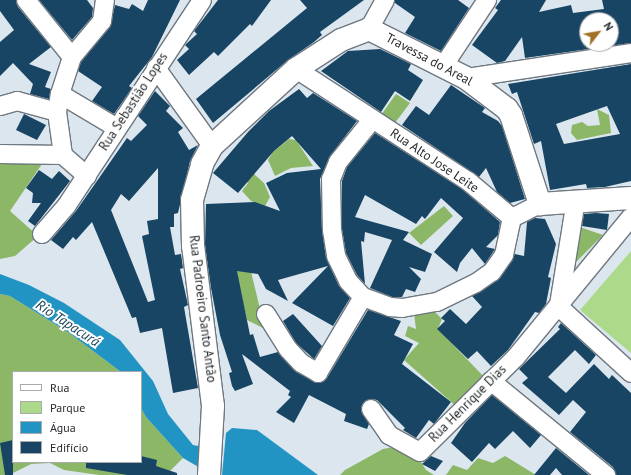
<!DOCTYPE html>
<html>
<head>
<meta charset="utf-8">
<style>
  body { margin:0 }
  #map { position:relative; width:631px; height:475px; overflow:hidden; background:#dce6ef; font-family:"PT Sans",sans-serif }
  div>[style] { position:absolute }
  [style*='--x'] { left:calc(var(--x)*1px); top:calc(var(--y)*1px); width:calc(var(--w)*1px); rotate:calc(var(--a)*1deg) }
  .green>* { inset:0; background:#add98a }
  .forest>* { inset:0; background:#8bb766 }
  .water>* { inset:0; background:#2294c4 }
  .building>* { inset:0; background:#184563 }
  .roads { filter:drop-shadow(1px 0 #6f7880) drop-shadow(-1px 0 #6f7880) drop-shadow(0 1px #6f7880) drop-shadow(0 -1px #6f7880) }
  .minor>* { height:18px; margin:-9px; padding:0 9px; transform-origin:9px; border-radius:9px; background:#fff }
  .major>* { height:22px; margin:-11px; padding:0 11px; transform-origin:11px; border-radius:11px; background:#fff }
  span { translate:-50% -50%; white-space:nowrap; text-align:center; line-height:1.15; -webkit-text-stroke:4px #fff; paint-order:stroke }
  .street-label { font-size:13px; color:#272b2e }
  .water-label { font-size:14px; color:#174358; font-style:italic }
  .legend { position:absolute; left:12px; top:371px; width:130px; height:92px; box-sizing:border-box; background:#fff; border:1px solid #a9aaab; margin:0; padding:5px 7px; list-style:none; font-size:12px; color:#272b2e }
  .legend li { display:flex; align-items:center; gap:8px; height:20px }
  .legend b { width:20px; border:1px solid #a9aaab }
  .north { position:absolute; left:579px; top:12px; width:40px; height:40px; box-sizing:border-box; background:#fff; border:1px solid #a9aaab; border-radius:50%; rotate:59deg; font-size:11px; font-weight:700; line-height:16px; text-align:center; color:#272b2e }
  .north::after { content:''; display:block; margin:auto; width:14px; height:18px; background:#a27026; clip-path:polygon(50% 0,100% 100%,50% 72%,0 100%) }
</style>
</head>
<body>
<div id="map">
  <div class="green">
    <div style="clip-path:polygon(631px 251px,631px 353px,580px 310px)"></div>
  </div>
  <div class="forest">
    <div style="clip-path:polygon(396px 94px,410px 103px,395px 123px,381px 115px)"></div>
    <div style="clip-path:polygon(597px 109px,609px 115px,611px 133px,577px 140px,571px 133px,572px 125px,582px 122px,588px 126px,600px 125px)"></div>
    <div style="clip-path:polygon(289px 139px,296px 140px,313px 166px,291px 168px,275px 176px,268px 160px,273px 152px)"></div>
    <div style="clip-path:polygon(0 155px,41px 159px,42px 164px,10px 211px,38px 236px,15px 256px,0 259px)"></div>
    <div style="clip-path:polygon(245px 166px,264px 183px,270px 197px,265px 206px,251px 201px,242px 191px,248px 183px,237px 174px)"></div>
    <div style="clip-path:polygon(444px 206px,453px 216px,421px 245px,409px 233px)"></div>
    <div style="clip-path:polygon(246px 220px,252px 276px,265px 329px,247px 320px,239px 285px,235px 259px)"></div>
    <div style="clip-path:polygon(574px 225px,603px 235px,573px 265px)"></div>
    <div style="clip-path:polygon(0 294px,10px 296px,68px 332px,121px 372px,13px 372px,13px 462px,141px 462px,141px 408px,146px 417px,183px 458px,166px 475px,99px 475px,64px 470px,50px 463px,31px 464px,9px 475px,0 475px)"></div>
    <div style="clip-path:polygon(434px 307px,435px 312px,442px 319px,438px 329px,486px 379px,458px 408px,404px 360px,419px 343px,405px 336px,408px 326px,416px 329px,414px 313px)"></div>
    <div style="clip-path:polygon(404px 445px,413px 449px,426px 470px,434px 475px,340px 475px,345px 470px,383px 449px)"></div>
    <div style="clip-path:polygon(505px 456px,536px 475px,446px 475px,453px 465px,467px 470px,478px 458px,493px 463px)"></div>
  </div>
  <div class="water">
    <div style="clip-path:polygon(0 274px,29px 285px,64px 303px,120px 340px,153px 381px,168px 414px,193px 445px,204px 447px,202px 469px,183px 458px,146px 417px,141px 408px,141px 372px,121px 372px,68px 332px,10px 296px,0 294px)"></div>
    <div style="clip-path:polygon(232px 428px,257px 430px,318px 475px,222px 475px,226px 433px)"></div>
  </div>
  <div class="building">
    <div style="clip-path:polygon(0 0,16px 0,18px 7px,51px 47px,29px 64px,51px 72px,45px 87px,51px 89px,49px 99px,30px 94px,33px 84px,13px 63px,0 76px,0 42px,14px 30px,0 11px)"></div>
    <div style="clip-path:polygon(39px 0,87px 0,93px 8px,92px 17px,72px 40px)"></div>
    <div style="clip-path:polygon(148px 0,180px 0,152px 57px,129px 86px,132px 88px,114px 114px,92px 101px,102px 87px,78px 71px,81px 62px,110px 27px,115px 5px,129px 9px,132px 4px,143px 11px)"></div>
    <div style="clip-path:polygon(218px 0,271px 0,252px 26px,250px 24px,218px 56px,214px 52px,189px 75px,177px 60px,189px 49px,185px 45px,197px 34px,194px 31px)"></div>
    <div style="clip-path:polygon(300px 0,364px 0,320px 32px,322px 35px,314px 42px,288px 60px,213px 123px,196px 99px,307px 8px)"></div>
    <div style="clip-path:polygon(395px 0,458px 0,469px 8px,441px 51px,405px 33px,415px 17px,395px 3px)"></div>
    <div style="clip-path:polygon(evenodd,501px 0,546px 0,539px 12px,571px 5px,573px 13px,604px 9px,602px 0,631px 0,631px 43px,525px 58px,522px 37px,505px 61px,497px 63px,472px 45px,498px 10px,495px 8px,501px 0,587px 20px,611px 20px,611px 44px,587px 44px,587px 20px)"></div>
    <div style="clip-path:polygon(380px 49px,411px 64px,408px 70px,423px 80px,410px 101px,395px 91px,381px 112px,321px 71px,348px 51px)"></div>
    <div style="clip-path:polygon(evenodd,631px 64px,631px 181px,605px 187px,587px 188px,586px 184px,550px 190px,541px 141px,534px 144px,517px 92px,512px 94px,508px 84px,631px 64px,607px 106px,620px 134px,564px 144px,556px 124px,607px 106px)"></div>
    <div style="clip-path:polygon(451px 85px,485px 108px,482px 112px,498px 121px,502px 126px,525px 199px,510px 203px,497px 192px,486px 168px,479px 177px,402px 125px,416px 106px,429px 115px)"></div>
    <div style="clip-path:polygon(299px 89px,307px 98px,313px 93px,357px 121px,330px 156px,320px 179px,322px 230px,326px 258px,339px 286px,350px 298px,333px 326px,292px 303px,328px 266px,278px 280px,288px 301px,266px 289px,258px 274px,237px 271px,250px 335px,253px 334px,260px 357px,278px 352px,296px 372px,318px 383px,327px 378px,368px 310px,401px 321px,394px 335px,413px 344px,402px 364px,451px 402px,434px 424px,429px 420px,416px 438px,403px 430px,405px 428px,377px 400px,371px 399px,365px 401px,361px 409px,369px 424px,367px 429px,344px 421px,346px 414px,309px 395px,294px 423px,276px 412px,291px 397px,288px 395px,290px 391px,242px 354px,253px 384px,235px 391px,232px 386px,229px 373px,232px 372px,220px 335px,211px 288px,205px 245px,206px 204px,255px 202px,280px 211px,266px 183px,287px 173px,321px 169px,292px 136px,274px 151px,238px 193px,213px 173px,248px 132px,269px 111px)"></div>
    <div style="clip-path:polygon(evenodd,155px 91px,170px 106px,166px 111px,183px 128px,178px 132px,189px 150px,198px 145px,190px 161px,178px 213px,174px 214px,174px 227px,170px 227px,175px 255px,181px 254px,183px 268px,180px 269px,188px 305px,184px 307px,198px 388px,173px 393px,162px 328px,140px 333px,136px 317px,132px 318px,92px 222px,76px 240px,73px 237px,63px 249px,51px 240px,76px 211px,127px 138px,131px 141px,147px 125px,138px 116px,155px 91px,158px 168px,158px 219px,147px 221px,149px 234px,142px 236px,155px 300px,148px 302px,111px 210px,121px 194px,129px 201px,158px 168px)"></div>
    <div style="clip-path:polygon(24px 114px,46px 125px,37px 140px,16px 130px)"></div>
    <div style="clip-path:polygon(375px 133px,462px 189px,500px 222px,498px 235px,486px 247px,495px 249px,485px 264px,472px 248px,460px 263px,457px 272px,434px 252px,463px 218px,441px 198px,425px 219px,422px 216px,416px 224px,365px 195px,355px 217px,409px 232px,403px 240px,432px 254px,425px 272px,409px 267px,421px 279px,415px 292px,406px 289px,402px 297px,392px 297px,370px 288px,392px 240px,365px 232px,364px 242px,361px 241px,365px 284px,357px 275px,346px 253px,342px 229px,342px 181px,347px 167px)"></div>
    <div style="clip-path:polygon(39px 170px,52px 179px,59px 171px,70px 181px,35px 226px,28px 221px,41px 203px,32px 203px,33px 193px,26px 188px)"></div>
    <div style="clip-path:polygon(596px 213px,609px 214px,607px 230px,582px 226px,584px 214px)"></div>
    <div style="clip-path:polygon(535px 218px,545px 219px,556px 244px,548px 277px,551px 278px,546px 304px,539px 313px,535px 312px,508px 350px,491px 366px,477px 351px,468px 359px,437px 329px,445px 321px,441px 318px,450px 309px,466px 324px,482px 307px,472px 296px,500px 278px,515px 254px,524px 256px,527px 222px)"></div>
    <div style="clip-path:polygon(293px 314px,322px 346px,314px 359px,296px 343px,283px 321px)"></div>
    <div style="clip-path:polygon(561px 323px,596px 355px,589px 364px,575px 350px,548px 377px,566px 393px,594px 364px,609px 379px,612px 375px,631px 393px,631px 475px,616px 475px,613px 467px,570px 432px,586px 412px,573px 400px,559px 415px,522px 383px,528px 378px,519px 369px,560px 329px,558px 327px)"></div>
    <div style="clip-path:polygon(492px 395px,541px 435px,530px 448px,513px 431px,495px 449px,489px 443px,472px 462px,451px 443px,465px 423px)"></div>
    <div style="clip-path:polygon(13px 440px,13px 475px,5px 475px,0 443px)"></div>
    <div style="clip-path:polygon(556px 448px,589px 475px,562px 475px,556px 468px,550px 475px,534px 475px)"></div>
    <div style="clip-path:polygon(141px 456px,157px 460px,156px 466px,177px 473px,177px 475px,127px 475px,86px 468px,86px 462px,141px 462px)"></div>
    <div style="clip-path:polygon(431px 456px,443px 461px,435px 471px,422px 464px)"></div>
  </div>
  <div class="roads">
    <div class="minor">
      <div style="--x:26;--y:0;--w:73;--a:51.1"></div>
      <div style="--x:369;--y:29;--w:33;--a:-61"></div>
      <div style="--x:444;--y:65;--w:78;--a:-56.5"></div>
      <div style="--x:156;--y:68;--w:96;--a:54.3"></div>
      <div style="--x:296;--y:69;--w:205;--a:33.1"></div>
      <div style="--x:468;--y:181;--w:57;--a:40.1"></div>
      <div style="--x:466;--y:78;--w:167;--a:-8.6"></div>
      <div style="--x:60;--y:94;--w:66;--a:30.8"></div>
      <div style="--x:0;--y:106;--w:18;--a:-16"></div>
      <div style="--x:17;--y:101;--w:41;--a:15.4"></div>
      <div style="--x:372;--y:120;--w:54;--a:129"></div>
      <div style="--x:338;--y:162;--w:18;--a:112"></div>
      <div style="--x:331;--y:179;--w:51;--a:88.9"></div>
      <div style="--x:332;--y:230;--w:26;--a:81"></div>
      <div style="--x:336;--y:256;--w:28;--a:64"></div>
      <div style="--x:348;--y:281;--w:22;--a:47"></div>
      <div style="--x:363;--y:297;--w:29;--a:20"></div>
      <div style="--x:390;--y:307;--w:12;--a:5"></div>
      <div style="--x:402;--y:308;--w:36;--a:-10"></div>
      <div style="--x:437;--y:302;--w:43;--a:-26"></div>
      <div style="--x:476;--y:283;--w:19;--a:-35"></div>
      <div style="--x:492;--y:272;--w:21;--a:-55"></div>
      <div style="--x:504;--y:255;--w:38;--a:-78"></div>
      <div style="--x:512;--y:218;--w:31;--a:-27"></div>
      <div style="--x:0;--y:154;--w:63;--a:0.9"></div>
      <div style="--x:87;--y:176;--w:32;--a:-139"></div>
      <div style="--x:63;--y:155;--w:43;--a:-97.9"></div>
      <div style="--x:57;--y:112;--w:18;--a:-81"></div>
      <div style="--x:60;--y:94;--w:39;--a:-72"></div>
      <div style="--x:72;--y:57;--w:47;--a:-50.2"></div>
      <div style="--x:102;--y:21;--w:21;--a:-82"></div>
      <div style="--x:42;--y:234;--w:38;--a:-49"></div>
      <div style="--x:67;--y:205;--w:245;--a:-56.6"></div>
      <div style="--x:559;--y:305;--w:106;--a:-80.8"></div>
      <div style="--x:558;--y:306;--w:99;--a:42.5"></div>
      <div style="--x:266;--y:314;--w:41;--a:57.8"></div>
      <div style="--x:288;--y:349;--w:19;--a:47"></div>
      <div style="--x:301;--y:363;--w:20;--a:30"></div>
      <div style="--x:318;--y:373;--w:88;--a:-59.4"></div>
      <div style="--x:491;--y:381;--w:149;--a:39.3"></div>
      <div style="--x:371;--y:409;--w:32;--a:55"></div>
      <div style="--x:389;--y:435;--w:35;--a:29"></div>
      <div style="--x:420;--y:452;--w:135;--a:-44.7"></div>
      <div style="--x:516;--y:357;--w:181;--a:-50.6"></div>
    </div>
    <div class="major">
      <div style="--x:209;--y:475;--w:69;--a:-86.7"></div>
      <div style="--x:213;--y:406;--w:161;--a:-97.1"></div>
      <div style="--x:193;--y:246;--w:46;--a:-91.2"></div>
      <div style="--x:192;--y:200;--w:37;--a:-74"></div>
      <div style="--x:202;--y:164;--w:21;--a:-61"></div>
      <div style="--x:212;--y:146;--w:114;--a:-42.5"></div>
      <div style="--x:296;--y:69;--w:54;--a:-32.8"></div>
      <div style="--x:341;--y:40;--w:30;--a:-21"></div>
      <div style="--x:369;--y:29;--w:109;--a:26.8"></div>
      <div style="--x:466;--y:78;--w:51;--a:37.1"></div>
      <div style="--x:507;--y:109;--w:7;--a:56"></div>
      <div style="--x:511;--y:115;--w:94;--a:72"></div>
      <div style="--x:540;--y:204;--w:91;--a:-3.8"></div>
    </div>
  </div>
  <div class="street-label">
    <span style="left:429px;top:60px;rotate:28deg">Travessa do Areal</span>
    <span style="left:134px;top:102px;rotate:-57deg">Rua Sebastião Lopes</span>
    <span style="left:434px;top:161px;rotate:34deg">Rua Alto Jose Leite</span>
    <span style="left:202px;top:309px;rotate:83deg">Rua Padroeiro Santo Antão</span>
    <span style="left:468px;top:404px;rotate:-45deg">Rua Henrique Dias</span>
  </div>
  <div class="water-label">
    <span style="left:68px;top:323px;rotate:33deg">Rio Tapacurá</span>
  </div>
  <ul class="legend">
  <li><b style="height:5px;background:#fff"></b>Rua</li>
  <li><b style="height:11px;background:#add98a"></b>Parque</li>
  <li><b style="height:11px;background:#2294c4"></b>Água</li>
  <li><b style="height:11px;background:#184563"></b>Edifício</li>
  </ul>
  <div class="north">N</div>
</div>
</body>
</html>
